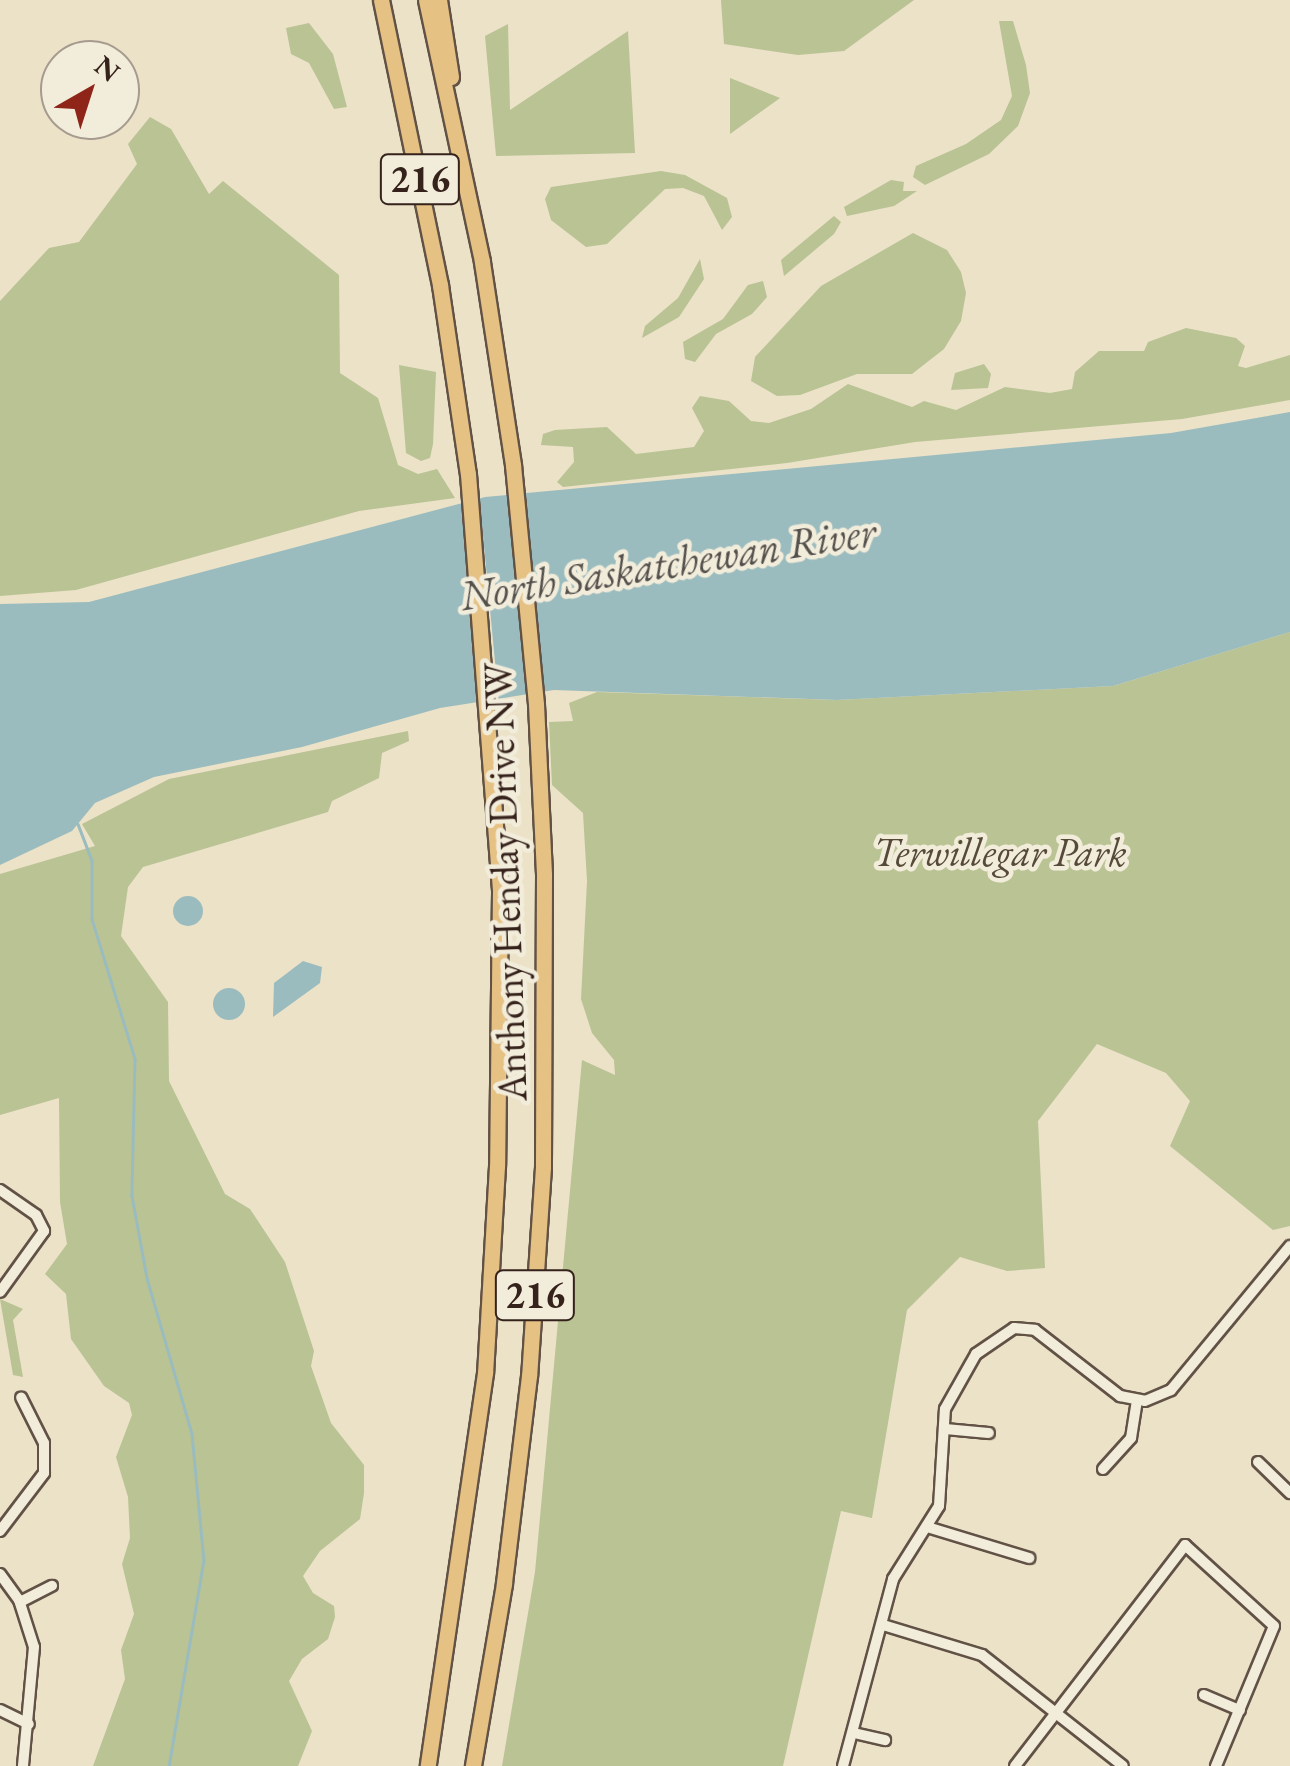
<!DOCTYPE html>
<html>
<head>
<meta charset="utf-8">
<style>
  body { margin:0 }
  #map { position:relative; width:1290px; height:1766px; overflow:hidden; background:#ebe2c8; font-family:"EB Garamond",serif }
  div>[style] { position:absolute }
  [style*='--x'] { left:calc(var(--x)*1px); top:calc(var(--y)*1px); width:calc(var(--w)*1px); rotate:calc(var(--a)*1deg) }
  .green>* { inset:0; background:#bac394 }
  .water>* { inset:0; background:#9bbcbe }
  .round { border-radius:50% }
  .pier>* { inset:0; background:#ebe2c8 }
  .stream>* { height:2.5px; margin:-1.25px; padding:0 1.25px; transform-origin:1.25px; border-radius:1.25px; background:#9bbcbe }
  .roads { filter:drop-shadow(2px 0 #625246) drop-shadow(-2px 0 #625246) drop-shadow(0 2px #625246) drop-shadow(0 -2px #625246) }
  .minor>* { height:10px; margin:-5px; padding:0 5px; transform-origin:5px; border-radius:5px; background:#f2ecdb }
  .highway>* { height:15px; margin:-7.5px; padding:0 7.5px; transform-origin:7.5px; border-radius:7.5px; background:#e6c184 }
  span { translate:-50% -50%; white-space:nowrap; text-align:center; line-height:1.15; -webkit-text-stroke:9px #f2ecdb; paint-order:stroke }
  .shield-label span { padding:2px 8px; background:#f2ecdb; border:2px solid; border-radius:8px; -webkit-text-stroke-width:0 }
  .shield-label { font-size:38px; color:#35221b; font-weight:700 }
  .park-label { font-size:40px; color:#564a39; font-style:italic }
  .street-label { font-size:40px; color:#35221b }
  .water-label { font-size:42px; color:#54504c; font-style:italic }
  .north { position:absolute; left:40px; top:40px; width:100px; height:100px; box-sizing:border-box; background:#f2ecdb; border:2px solid #a69b8e; border-radius:50%; rotate:39deg; font-size:28px; font-weight:700; line-height:40px; text-align:center; color:#35221b }
  .north::after { content:''; display:block; margin:auto; width:35px; height:45px; background:#8f2418; clip-path:polygon(50% 0,100% 100%,50% 72%,0 100%) }
</style>
</head>
<body>
<div id="map">
  <div class="green">
    <div style="clip-path:polygon(721px 0,914px 0,844px 51px,798px 55px,724px 44px)"></div>
    <div style="clip-path:polygon(999px 21px,1013px 21px,1026px 65px,1030px 93px,1018px 126px,989px 154px,925px 185px,913px 177px,916px 166px,966px 144px,1001px 120px,1012px 96px)"></div>
    <div style="clip-path:polygon(309px 23px,333px 54px,347px 107px,334px 109px,309px 63px,291px 54px,286px 28px)"></div>
    <div style="clip-path:polygon(508px 24px,510px 110px,628px 31px,635px 153px,496px 156px,485px 36px)"></div>
    <div style="clip-path:polygon(730px 78px,780px 98px,730px 134px)"></div>
    <div style="clip-path:polygon(150px 117px,171px 129px,209px 194px,223px 181px,339px 275px,340px 373px,378px 398px,398px 465px,418px 474px,437px 469px,455px 498px,359px 511px,76px 590px,0 596px,0 301px,49px 248px,79px 242px,137px 164px,128px 144px)"></div>
    <div style="clip-path:polygon(661px 171px,685px 175px,727px 198px,732px 217px,722px 230px,704px 196px,683px 188px,665px 189px,607px 244px,586px 247px,551px 220px,545px 199px,551px 187px)"></div>
    <div style="clip-path:polygon(891px 180px,904px 182px,903px 191px,917px 191px,894px 206px,847px 216px,844px 207px)"></div>
    <div style="clip-path:polygon(834px 216px,841px 222px,834px 234px,784px 276px,781px 260px)"></div>
    <div style="clip-path:polygon(913px 233px,947px 250px,961px 272px,966px 293px,961px 321px,944px 349px,912px 374px,857px 374px,800px 395px,777px 396px,751px 381px,755px 357px,821px 286px)"></div>
    <div style="clip-path:polygon(700px 259px,704px 279px,679px 317px,642px 338px,645px 326px,678px 298px)"></div>
    <div style="clip-path:polygon(763px 281px,767px 297px,752px 314px,716px 334px,695px 362px,685px 359px,683px 342px,723px 319px,748px 285px)"></div>
    <div style="clip-path:polygon(1186px 328px,1236px 338px,1245px 346px,1238px 366px,1246px 368px,1290px 355px,1290px 400px,1182px 419px,915px 442px,787px 463px,563px 487px,557px 482px,574px 462px,573px 447px,541px 445px,543px 434px,555px 430px,607px 427px,636px 454px,694px 447px,704px 431px,692px 408px,700px 396px,729px 401px,751px 421px,769px 423px,811px 409px,848px 384px,912px 407px,924px 401px,956px 410px,1005px 387px,1050px 393px,1072px 389px,1075px 372px,1099px 351px,1144px 351px,1148px 342px)"></div>
    <div style="clip-path:polygon(984px 364px,991px 374px,988px 388px,951px 390px,955px 373px)"></div>
    <div style="clip-path:polygon(399px 365px,436px 372px,433px 444px,430px 458px,421px 461px,406px 453px)"></div>
    <div style="clip-path:polygon(1290px 632px,1290px 1226px,1273px 1230px,1170px 1146px,1190px 1101px,1166px 1073px,1097px 1044px,1038px 1121px,1045px 1268px,1007px 1271px,960px 1257px,907px 1310px,872px 1518px,841px 1511px,783px 1766px,502px 1766px,535px 1572px,582px 1060px,615px 1075px,614px 1060px,592px 1033px,581px 999px,587px 881px,583px 813px,552px 785px,549px 722px,573px 721px,569px 703px,597px 692px,837px 700px,1113px 686px)"></div>
    <div style="clip-path:polygon(408px 731px,409px 741px,382px 753px,379px 778px,332px 801px,328px 812px,143px 867px,128px 887px,121px 936px,168px 1002px,169px 1081px,225px 1194px,250px 1209px,285px 1262px,314px 1351px,311px 1366px,331px 1423px,364px 1465px,364px 1493px,360px 1519px,320px 1551px,303px 1576px,313px 1593px,334px 1606px,335px 1617px,328px 1639px,302px 1659px,289px 1681px,312px 1731px,298px 1766px,93px 1766px,125px 1679px,121px 1650px,134px 1614px,122px 1564px,130px 1538px,128px 1497px,116px 1457px,132px 1415px,129px 1403px,104px 1386px,71px 1339px,66px 1294px,45px 1274px,67px 1244px,60px 1202px,59px 1098px,0 1115px,0 874px,95px 846px,82px 824px,169px 779px)"></div>
    <div style="clip-path:polygon(0 1299px,23px 1309px,13px 1320px,23px 1377px,13px 1375px)"></div>
  </div>
  <div class="water">
    <div style="clip-path:polygon(1290px 412px,1290px 632px,1113px 686px,837px 700px,554px 690px,440px 708px,302px 747px,154px 777px,95px 803px,72px 831px,0 865px,0 604px,89px 602px,485px 497px,1171px 433px)"></div>
    <div class="round" style="left:173px;top:896px;width:30px;height:30px"></div>
    <div style="clip-path:polygon(303px 961px,322px 967px,320px 983px,273px 1017px,274px 983px)"></div>
    <div class="round" style="left:213px;top:988px;width:32px;height:32px"></div>
  </div>
  <div class="pier">
    <div style="clip-path:polygon(479px 493px,499px 704px,481px 707px,462px 498px)"></div>
  </div>
  <div class="stream">
    <div style="--x:78;--y:824;--w:40;--a:69"></div>
    <div style="--x:92;--y:861;--w:58;--a:90"></div>
    <div style="--x:92;--y:919;--w:146;--a:72.9"></div>
    <div style="--x:135;--y:1059;--w:137;--a:91.3"></div>
    <div style="--x:132;--y:1196;--w:83;--a:79.6"></div>
    <div style="--x:147;--y:1278;--w:162;--a:73.9"></div>
    <div style="--x:192;--y:1434;--w:127;--a:84.6"></div>
    <div style="--x:204;--y:1560;--w:209;--a:99.6"></div>
  </div>
  <div class="roads">
    <div class="minor">
      <div style="--x:0;--y:1190;--w:44;--a:34.8"></div>
      <div style="--x:36;--y:1215;--w:18;--a:63"></div>
      <div style="--x:44;--y:1231;--w:75;--a:125.8"></div>
      <div style="--x:945;--y:1429;--w:44;--a:5.2"></div>
      <div style="--x:1258;--y:1462;--w:45;--a:44.1"></div>
      <div style="--x:1103;--y:1469;--w:42;--a:-47.9"></div>
      <div style="--x:1131;--y:1438;--w:37;--a:-81"></div>
      <div style="--x:927;--y:1527;--w:107;--a:16.9"></div>
      <div style="--x:0;--y:1531;--w:73;--a:-52.8"></div>
      <div style="--x:44;--y:1473;--w:30;--a:-90"></div>
      <div style="--x:44;--y:1443;--w:51;--a:-116.6"></div>
      <div style="--x:0;--y:1574;--w:32;--a:54"></div>
      <div style="--x:19;--y:1600;--w:49;--a:72.3"></div>
      <div style="--x:34;--y:1647;--w:120;--a:95.3"></div>
      <div style="--x:20;--y:1602;--w:36;--a:-27"></div>
      <div style="--x:883;--y:1625;--w:103;--a:16.9"></div>
      <div style="--x:982;--y:1655;--w:179;--a:38.2"></div>
      <div style="--x:1204;--y:1695;--w:39;--a:23"></div>
      <div style="--x:0;--y:1710;--w:32;--a:26"></div>
      <div style="--x:854;--y:1733;--w:32;--a:13"></div>
      <div style="--x:843;--y:1766;--w:194;--a:-75"></div>
      <div style="--x:893;--y:1579;--w:86;--a:-57.8"></div>
      <div style="--x:939;--y:1506;--w:97;--a:-86.5"></div>
      <div style="--x:945;--y:1409;--w:63;--a:-60.6"></div>
      <div style="--x:976;--y:1354;--w:46;--a:-34.4"></div>
      <div style="--x:1014;--y:1328;--w:21;--a:5"></div>
      <div style="--x:1035;--y:1330;--w:108;--a:37.8"></div>
      <div style="--x:1120;--y:1396;--w:25;--a:11"></div>
      <div style="--x:1145;--y:1401;--w:28;--a:-23"></div>
      <div style="--x:1171;--y:1390;--w:187;--a:-50.4"></div>
      <div style="--x:1015;--y:1766;--w:279;--a:-52.4"></div>
      <div style="--x:1185;--y:1545;--w:120;--a:42.3"></div>
      <div style="--x:1274;--y:1626;--w:152;--a:112.5"></div>
    </div>
    <div class="highway">
      <div style="--x:381;--y:0;--w:291;--a:78.3"></div>
      <div style="--x:440;--y:285;--w:191;--a:81.6"></div>
      <div style="--x:468;--y:474;--w:419;--a:85.6"></div>
      <div style="--x:500;--y:892;--w:274;--a:90.6"></div>
      <div style="--x:497;--y:1166;--w:207;--a:93.3"></div>
      <div style="--x:485;--y:1373;--w:397;--a:98.3"></div>
      <div style="--x:426;--y:0;--w:268;--a:77.9"></div>
      <div style="--x:482;--y:262;--w:205;--a:81.3"></div>
      <div style="--x:513;--y:465;--w:240;--a:84.5"></div>
      <div style="--x:536;--y:704;--w:171;--a:87.3"></div>
      <div style="--x:544;--y:875;--w:292;--a:90.2"></div>
      <div style="--x:543;--y:1167;--w:209;--a:93.8"></div>
      <div style="--x:529;--y:1376;--w:209;--a:96.9"></div>
      <div style="--x:504;--y:1584;--w:185;--a:99.7"></div>
      <div style="--x:439;--y:0;--w:78;--a:81.1"></div>
    </div>
  </div>
  <div class="shield-label">
    <span style="left:420px;top:179px">216</span>
    <span style="left:535px;top:1295px">216</span>
  </div>
  <div class="park-label">
    <span style="left:1000px;top:852px">Terwillegar Park</span>
  </div>
  <div class="street-label">
    <span style="left:505px;top:882px;rotate:-92deg">Anthony Henday Drive NW</span>
  </div>
  <div class="water-label">
    <span style="left:668px;top:564px;rotate:-9deg">North Saskatchewan River</span>
  </div>
  <div class="north">N</div>
</div>
</body>
</html>
